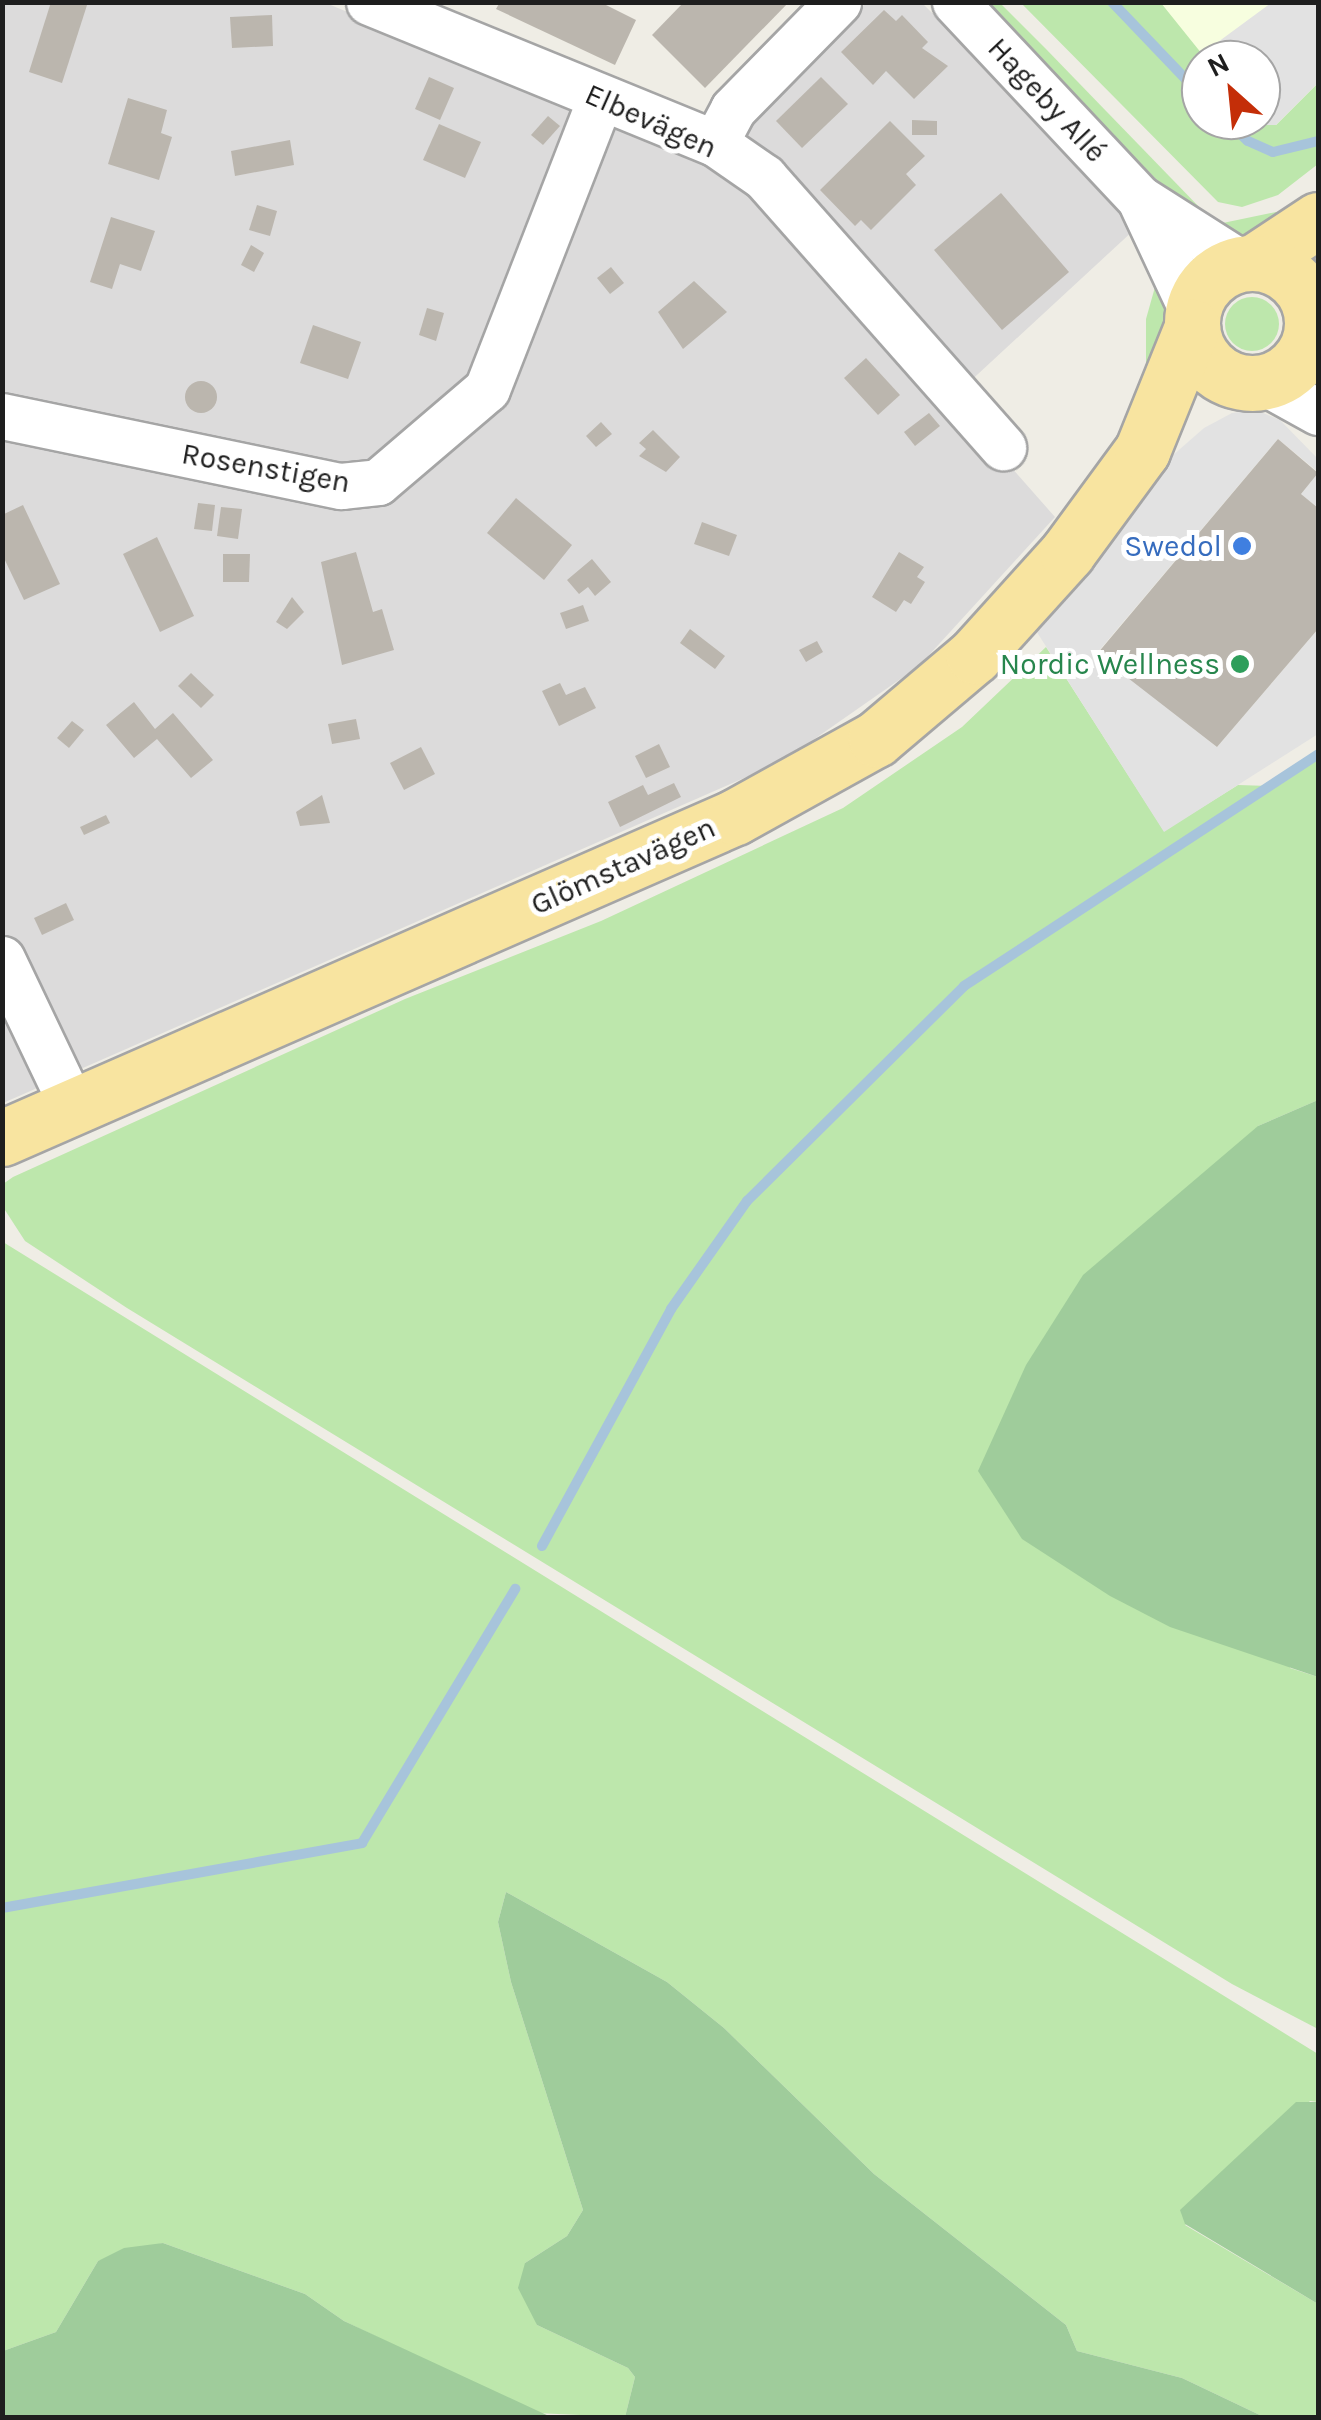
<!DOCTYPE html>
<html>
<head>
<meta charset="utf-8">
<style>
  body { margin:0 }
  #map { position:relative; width:1321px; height:2420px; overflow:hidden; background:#efede5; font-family:Karla,sans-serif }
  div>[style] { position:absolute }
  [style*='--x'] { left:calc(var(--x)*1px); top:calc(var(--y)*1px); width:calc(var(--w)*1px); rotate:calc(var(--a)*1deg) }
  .residential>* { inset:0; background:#dcdbdb }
  .education>* { inset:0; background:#f7fedf }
  .grass>* { inset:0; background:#bde7ac }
  .round { border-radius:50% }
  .forest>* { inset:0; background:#9fcc9b }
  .parking>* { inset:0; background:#e2e2e2 }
  .stream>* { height:10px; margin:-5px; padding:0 5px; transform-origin:5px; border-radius:5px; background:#a7c4db }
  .building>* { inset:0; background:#bbb6ae }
  .roads { filter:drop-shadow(2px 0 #a5a5a5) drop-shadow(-2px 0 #a5a5a5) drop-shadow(0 2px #a5a5a5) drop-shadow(0 -2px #a5a5a5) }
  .minor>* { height:45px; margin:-22.5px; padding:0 22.5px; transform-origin:22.5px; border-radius:22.5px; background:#fff }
  .major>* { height:55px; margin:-27.5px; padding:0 27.5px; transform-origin:27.5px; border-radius:27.5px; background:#f8e4a0 }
  .major>.ring { margin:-27.5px; padding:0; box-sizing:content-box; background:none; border:55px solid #f8e4a0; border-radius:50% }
  .dots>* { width:28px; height:28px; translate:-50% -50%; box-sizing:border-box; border:5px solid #fff; border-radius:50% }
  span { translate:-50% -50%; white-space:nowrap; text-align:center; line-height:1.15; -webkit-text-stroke:10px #fff; paint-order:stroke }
  .street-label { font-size:30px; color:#1e1e1e }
  .shop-label { font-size:30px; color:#366cbe }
  .right { translate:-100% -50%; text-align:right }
  .leisure-label { font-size:30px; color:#27864d }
  .frame { position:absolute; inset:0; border:5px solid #1e1e1e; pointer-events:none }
  .north { position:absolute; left:1181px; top:40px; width:100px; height:100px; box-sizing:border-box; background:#fff; border:2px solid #a5a5a5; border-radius:50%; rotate:333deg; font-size:28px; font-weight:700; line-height:40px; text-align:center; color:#1e1e1e }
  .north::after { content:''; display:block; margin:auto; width:35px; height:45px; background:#c42e08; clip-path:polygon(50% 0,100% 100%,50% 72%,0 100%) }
</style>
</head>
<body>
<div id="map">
  <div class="residential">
    <div style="clip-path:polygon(2px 3px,326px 3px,705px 162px,866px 3px,922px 3px,1054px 134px,1135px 229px,951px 399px,1055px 517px,919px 666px,783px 761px,3px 1103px)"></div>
  </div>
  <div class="education">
    <div style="clip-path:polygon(1092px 3px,1318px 3px,1318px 98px,1253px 159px,1213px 120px,1261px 120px,1261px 60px,1201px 60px)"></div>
  </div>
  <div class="grass">
    <div style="clip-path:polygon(984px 3px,1000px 3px,1045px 48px,1202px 210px,1196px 220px)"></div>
    <div style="clip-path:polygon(1021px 3px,1161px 3px,1202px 54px,1201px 120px,1276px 125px,1318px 83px,1318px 164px,1278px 195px,1242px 207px,1218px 202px)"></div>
    <div style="clip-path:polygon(1276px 212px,1289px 226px,1246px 241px,1218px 224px)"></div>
    <div style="clip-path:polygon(1157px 280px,1173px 304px,1146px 376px,1146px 319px)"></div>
    <div class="round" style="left:1225px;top:297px;width:54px;height:54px"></div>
    <div style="clip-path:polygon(1046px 647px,1164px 831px,1238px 785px,1269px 786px,1318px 754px,1318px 1100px,1258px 1126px,1290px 1668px,1318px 1677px,1318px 2029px,1232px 1984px,127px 1308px,25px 1241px,3px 1207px,3px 1184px,13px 1177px,405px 999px,601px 921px,843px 808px,962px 727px)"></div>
    <div style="clip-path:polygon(3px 1242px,1318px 2054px,1318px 2102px,1310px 2101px,1185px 2225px,1318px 2304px,1318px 2417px,1264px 2417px,1182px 2378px,1077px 2351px,1066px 2325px,874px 2174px,724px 2028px,667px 1982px,506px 1892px,498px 1922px,511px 1982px,583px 2210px,567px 2236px,525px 2263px,537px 2325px,628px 2368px,635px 2377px,625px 2417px,535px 2413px,344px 2321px,305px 2294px,163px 2243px,98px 2261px,56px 2332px,3px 2351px)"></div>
  </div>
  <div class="forest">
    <div style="clip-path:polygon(1318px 1100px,1318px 1677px,1170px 1627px,1110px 1596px,1022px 1539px,978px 1471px,1026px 1365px,1083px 1275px,1258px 1126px)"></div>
    <div style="clip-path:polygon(506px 1892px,667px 1982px,724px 2028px,874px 2174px,1066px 2325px,1077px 2351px,1182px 2378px,1264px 2417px,625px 2417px,635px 2377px,628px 2368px,537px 2325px,518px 2288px,525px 2263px,567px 2236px,583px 2210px,511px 1982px,498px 1922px)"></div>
    <div style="clip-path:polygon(1296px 2102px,1318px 2102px,1318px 2304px,1185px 2224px,1180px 2210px)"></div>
    <div style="clip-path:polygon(163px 2243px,305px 2294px,344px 2321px,551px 2417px,3px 2417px,3px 2351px,56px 2332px,98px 2261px,124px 2248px)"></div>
  </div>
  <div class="parking">
    <div style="clip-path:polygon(1271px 3px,1318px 3px,1318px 83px,1276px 125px,1262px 125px,1261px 60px,1199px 56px)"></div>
    <div style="clip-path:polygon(1256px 410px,1280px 420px,1318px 459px,1318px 508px,1301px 494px,1318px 472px,1278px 439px,1097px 653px,1217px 747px,1318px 629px,1318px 734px,1164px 832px,1033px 626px,1164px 463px,1204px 428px,1232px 413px)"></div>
  </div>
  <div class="stream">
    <div style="--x:1112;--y:2;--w:129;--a:46.3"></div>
    <div style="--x:1226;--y:120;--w:30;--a:44"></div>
    <div style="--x:1248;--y:141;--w:27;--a:24"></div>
    <div style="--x:1273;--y:152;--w:46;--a:-13.7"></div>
    <div style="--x:542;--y:1546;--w:270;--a:-61.4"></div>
    <div style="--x:671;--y:1309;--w:132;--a:-54.9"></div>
    <div style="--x:747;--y:1201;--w:305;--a:-44.7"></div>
    <div style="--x:964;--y:986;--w:423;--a:-33.2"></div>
    <div style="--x:2;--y:1908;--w:366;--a:-10.2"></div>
    <div style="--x:362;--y:1843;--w:297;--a:-58.9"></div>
  </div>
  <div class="building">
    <div style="clip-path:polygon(51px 2px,88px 2px,62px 83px,29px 72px)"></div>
    <div style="clip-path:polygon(500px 2px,600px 2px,636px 20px,615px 65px,496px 9px)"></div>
    <div style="clip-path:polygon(684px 2px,789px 2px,705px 88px,652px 35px)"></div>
    <div style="clip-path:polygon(884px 10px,896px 21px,902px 15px,928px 42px,922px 48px,948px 66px,914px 99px,886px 71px,873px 85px,841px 52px)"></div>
    <div style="clip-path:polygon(272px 15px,273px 46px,232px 48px,230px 17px)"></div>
    <div style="clip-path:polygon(429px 77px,454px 88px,440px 120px,415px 109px)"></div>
    <div style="clip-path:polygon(821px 77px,848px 104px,802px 148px,776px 121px)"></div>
    <div style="clip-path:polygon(128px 98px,167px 110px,161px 133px,172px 137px,159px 180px,108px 164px)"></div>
    <div style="clip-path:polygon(548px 116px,560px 126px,543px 145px,531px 135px)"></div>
    <div style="clip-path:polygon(912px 120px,937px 121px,937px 135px,912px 135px)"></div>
    <div style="clip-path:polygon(890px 121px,925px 156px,906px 174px,916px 185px,871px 230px,861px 220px,855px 226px,820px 190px)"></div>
    <div style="clip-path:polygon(439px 124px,481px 142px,465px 178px,423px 160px)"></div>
    <div style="clip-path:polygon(290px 140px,294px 165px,235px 176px,231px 151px)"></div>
    <div style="clip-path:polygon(1001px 193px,1069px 272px,1002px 330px,934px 250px)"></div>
    <div style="clip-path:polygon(257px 205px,277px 211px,270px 236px,249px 230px)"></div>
    <div style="clip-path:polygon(111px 217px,155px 231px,141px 271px,120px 264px,112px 289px,90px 282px)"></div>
    <div style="clip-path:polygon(251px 245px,264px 253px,254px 272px,241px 265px)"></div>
    <div style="clip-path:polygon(611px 267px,624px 283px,610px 294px,597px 278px)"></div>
    <div style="clip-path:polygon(694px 281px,727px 312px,683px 349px,658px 312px)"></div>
    <div style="clip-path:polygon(427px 308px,444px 313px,436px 341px,419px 335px)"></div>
    <div style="clip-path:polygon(313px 325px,361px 342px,348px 379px,300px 363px)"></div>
    <div style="clip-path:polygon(866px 358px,900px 395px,878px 415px,844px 378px)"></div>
    <div class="round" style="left:185px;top:381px;width:32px;height:32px"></div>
    <div style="clip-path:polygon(929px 413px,940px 426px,915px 446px,904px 432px)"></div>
    <div style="clip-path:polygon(601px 422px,612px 434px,596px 447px,586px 436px)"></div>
    <div style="clip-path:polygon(653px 430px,680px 457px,666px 472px,639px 456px,646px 449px,639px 443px)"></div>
    <div style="clip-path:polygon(1278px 439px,1318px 473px,1301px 494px,1318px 508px,1318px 629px,1217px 747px,1097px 654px)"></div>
    <div style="clip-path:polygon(516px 498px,572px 545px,544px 580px,487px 533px)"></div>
    <div style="clip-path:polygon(198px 503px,215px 505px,212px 531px,194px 529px)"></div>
    <div style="clip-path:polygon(23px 505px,60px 584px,24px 600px,2px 554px,2px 515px)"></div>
    <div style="clip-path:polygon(221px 507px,242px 509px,238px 539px,217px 536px)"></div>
    <div style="clip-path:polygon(702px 522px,737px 535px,729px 556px,694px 544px)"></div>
    <div style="clip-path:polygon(157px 537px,194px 616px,160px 632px,123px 554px)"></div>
    <div style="clip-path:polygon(356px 552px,373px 612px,382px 609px,394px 650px,342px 665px,321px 562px)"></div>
    <div style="clip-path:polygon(899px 552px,924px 567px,917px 577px,925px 582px,911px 604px,904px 600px,896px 612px,872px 597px)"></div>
    <div style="clip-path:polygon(223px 554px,250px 554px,249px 582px,223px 582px)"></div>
    <div style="clip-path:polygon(592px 559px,611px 582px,595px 596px,588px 587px,579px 594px,567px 580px)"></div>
    <div style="clip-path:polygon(292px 597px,304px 612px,287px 629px,276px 622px)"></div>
    <div style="clip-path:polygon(583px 605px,589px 621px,566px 629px,560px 613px)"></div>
    <div style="clip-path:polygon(690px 629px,725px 656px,715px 669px,680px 643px)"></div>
    <div style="clip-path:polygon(817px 641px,823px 652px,806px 662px,799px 650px)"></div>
    <div style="clip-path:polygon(191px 673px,214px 695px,201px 708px,178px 686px)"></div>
    <div style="clip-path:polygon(560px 683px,566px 695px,585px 687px,596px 708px,559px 726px,542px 691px)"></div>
    <div style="clip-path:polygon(134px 702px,155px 729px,173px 713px,213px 760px,191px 778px,157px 739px,134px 758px,106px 725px)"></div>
    <div style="clip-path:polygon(356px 719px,360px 739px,332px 744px,328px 724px)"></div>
    <div style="clip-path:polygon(72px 721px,84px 730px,69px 748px,57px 738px)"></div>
    <div style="clip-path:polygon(659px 744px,670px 767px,646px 778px,635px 756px)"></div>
    <div style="clip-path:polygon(421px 747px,435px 774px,404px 790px,390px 763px)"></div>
    <div style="clip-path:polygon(674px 783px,681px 797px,620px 827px,608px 802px,643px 785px,648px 795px)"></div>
    <div style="clip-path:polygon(322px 795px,330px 823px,300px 826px,296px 812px)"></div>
    <div style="clip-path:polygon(106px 815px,110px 823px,84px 835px,80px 827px)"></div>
    <div style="clip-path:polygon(66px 903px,74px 920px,42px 935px,34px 918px)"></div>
  </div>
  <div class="roads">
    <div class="minor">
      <div style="--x:369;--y:2;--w:374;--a:22.2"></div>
      <div style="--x:715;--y:143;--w:60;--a:34.8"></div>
      <div style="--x:764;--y:177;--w:361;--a:48.5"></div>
      <div style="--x:955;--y:2;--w:269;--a:46.8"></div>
      <div style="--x:1139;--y:198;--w:123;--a:32.4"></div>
      <div style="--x:715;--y:143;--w:38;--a:-62"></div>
      <div style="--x:733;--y:109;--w:150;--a:-45.5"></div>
      <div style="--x:1142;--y:204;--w:120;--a:64.9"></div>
      <div style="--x:1312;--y:324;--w:25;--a:76"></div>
      <div style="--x:1264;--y:382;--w:62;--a:29.1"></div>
      <div style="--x:2;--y:416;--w:346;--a:11.7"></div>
      <div style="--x:341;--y:486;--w:37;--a:-6"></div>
      <div style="--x:378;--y:482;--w:143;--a:-40.5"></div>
      <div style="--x:487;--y:389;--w:311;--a:-68.7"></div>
      <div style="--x:2;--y:959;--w:165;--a:64.5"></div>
    </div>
    <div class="major">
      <div style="--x:1253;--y:263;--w:78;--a:-33.5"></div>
      <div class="ring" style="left:1192px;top:263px;width:65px;height:65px"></div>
      <div style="--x:2;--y:1138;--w:800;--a:-23.65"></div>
      <div style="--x:735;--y:817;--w:161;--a:-29"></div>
      <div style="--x:876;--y:739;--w:128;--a:-40.3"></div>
      <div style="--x:974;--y:656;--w:139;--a:-47.9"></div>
      <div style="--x:1067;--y:553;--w:127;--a:-53.7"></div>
      <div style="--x:1142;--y:451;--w:134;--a:-68"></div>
    </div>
  </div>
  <div class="dots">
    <div style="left:1242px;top:546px;background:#3f7fe0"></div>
    <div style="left:1240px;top:664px;background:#2e9e5b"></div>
  </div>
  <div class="street-label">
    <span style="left:1047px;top:100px;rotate:47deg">Hageby Allé</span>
    <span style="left:651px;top:121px;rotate:24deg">Elbevägen</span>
    <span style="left:266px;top:468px;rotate:10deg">Rosenstigen</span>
    <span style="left:623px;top:866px;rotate:-24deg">Glömstavägen</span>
  </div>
  <div class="shop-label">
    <span class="right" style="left:1222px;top:546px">Swedol</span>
  </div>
  <div class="leisure-label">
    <span class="right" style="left:1220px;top:664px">Nordic Wellness</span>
  </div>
  <div class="frame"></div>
  <div class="north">N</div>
</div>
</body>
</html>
